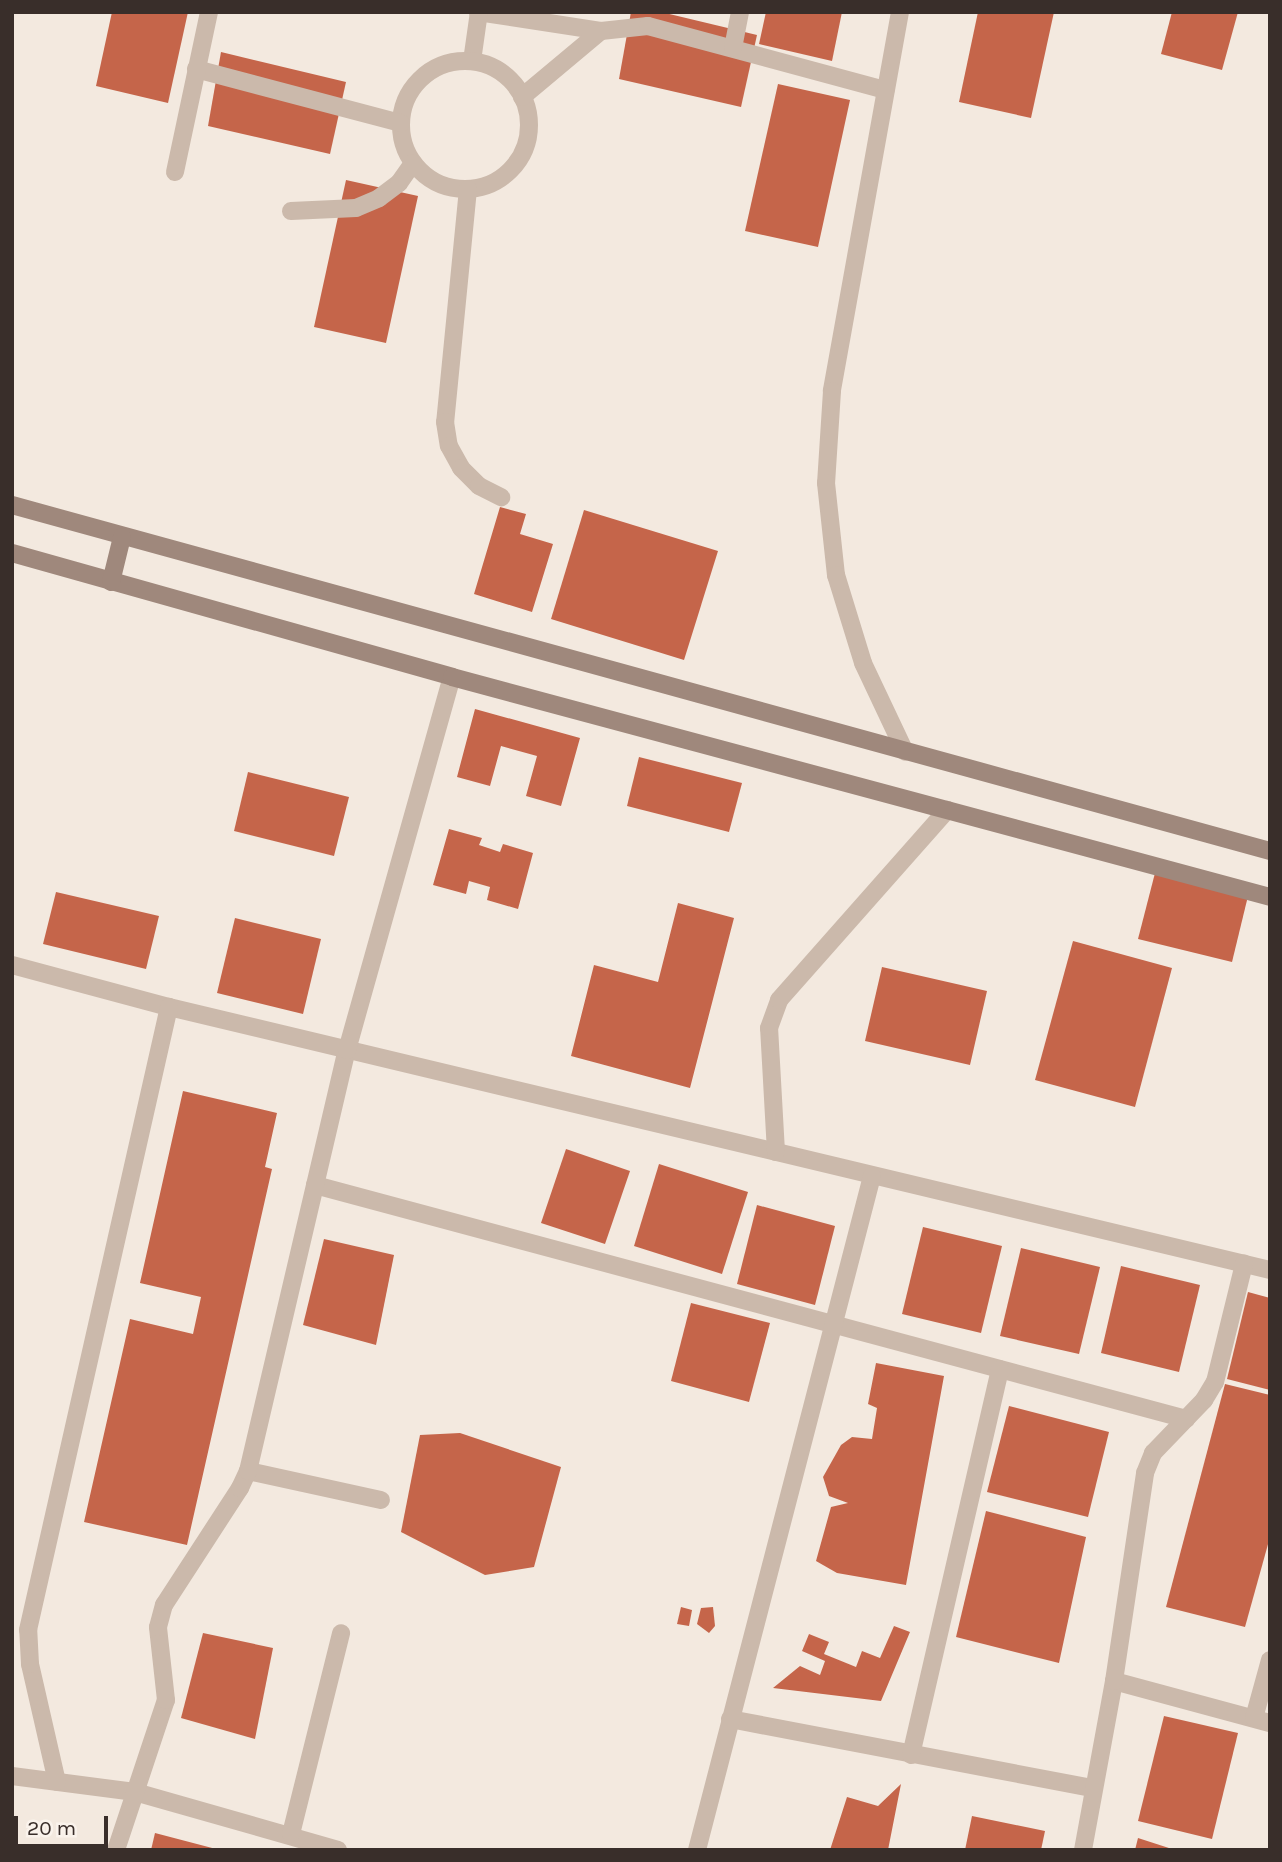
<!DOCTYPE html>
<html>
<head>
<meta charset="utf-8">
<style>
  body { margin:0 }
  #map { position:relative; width:1282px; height:1862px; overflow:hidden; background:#f3e9df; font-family:Karla,sans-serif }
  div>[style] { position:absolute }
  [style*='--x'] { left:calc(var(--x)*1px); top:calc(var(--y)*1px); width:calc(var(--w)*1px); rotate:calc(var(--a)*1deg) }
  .building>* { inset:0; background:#c5654a }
  .street>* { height:18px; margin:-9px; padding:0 9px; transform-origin:9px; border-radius:9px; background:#cbb9ab }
  .street>.ring { margin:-9px; padding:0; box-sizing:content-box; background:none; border:18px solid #cbb9ab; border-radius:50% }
  .secondary>* { height:18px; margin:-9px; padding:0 9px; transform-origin:9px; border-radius:9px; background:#9f887c }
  span { translate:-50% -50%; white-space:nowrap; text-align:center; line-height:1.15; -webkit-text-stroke:5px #faf3ec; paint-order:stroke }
  .frame { position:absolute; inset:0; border:14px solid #392e2a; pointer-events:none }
  .scale { position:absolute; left:14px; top:1816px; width:94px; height:32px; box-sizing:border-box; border:4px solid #392e2a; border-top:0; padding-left:9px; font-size:21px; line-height:24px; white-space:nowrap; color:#392e2a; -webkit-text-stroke:5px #faf3ec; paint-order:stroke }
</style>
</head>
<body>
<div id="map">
  <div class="building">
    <div style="clip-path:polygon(112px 12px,188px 12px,168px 103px,96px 86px)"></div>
    <div style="clip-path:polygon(631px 12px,661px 12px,757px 35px,741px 107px,619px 79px)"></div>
    <div style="clip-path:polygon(766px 12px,842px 12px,832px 61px,759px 44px)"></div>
    <div style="clip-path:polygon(978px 12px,1054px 12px,1031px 118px,959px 102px)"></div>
    <div style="clip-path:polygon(1172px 12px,1238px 12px,1222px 70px,1161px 54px)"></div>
    <div style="clip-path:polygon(221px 52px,346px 82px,330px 154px,208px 126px)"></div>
    <div style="clip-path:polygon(778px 84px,850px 100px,818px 247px,745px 231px)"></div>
    <div style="clip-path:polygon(346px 180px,418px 196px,386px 343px,314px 327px)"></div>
    <div style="clip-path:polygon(500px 507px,526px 514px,520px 534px,553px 544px,532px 612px,474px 594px)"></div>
    <div style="clip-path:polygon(584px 510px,718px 551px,684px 660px,551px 619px)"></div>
    <div style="clip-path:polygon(475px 709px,580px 738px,561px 806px,526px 796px,537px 756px,501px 746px,490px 786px,457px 777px)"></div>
    <div style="clip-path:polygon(639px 757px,742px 783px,729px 832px,627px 806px)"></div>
    <div style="clip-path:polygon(248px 772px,349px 797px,334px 856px,234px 831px)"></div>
    <div style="clip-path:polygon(449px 829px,482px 838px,479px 845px,500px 852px,503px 844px,533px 853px,518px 909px,487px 900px,490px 887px,469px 881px,466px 894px,433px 885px)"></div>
    <div style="clip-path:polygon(1155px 873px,1248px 896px,1232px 962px,1138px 939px)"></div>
    <div style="clip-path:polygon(56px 892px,159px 916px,146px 969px,43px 944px)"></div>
    <div style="clip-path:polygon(678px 903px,734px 918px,690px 1088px,571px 1056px,594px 965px,658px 982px)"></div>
    <div style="clip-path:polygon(235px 918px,321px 939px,303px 1014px,217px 993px)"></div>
    <div style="clip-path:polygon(1073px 941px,1172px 968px,1135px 1107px,1035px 1080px)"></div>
    <div style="clip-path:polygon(882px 967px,987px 991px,970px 1065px,865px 1041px)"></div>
    <div style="clip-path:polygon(183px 1091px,277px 1113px,265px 1167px,272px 1169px,187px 1545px,84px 1522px,130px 1319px,193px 1334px,201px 1297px,140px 1283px)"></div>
    <div style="clip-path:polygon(566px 1149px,630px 1171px,605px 1244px,541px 1223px)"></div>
    <div style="clip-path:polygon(659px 1164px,748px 1192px,722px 1274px,634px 1246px)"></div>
    <div style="clip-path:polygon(757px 1205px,835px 1226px,815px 1305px,737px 1284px)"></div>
    <div style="clip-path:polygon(923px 1227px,1002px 1246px,981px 1333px,902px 1314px)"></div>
    <div style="clip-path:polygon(324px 1239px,394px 1255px,376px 1345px,303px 1325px)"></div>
    <div style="clip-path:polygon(1021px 1248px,1100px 1267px,1079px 1354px,1000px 1336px)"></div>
    <div style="clip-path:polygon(1121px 1266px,1200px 1285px,1179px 1372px,1101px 1353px)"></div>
    <div style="clip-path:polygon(1248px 1292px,1270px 1298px,1270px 1390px,1227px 1379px)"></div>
    <div style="clip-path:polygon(691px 1303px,770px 1323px,749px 1402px,671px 1381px)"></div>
    <div style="clip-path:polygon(876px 1363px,944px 1376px,906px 1585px,837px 1573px,816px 1561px,831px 1507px,848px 1503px,829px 1496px,823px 1477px,841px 1445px,852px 1437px,872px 1439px,877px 1408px,868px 1404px)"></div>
    <div style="clip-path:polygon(1225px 1384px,1270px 1395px,1270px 1537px,1245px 1627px,1166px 1607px)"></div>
    <div style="clip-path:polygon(1009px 1406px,1109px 1432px,1088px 1517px,987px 1492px)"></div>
    <div style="clip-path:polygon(460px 1433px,561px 1467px,534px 1567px,485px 1575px,401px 1532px,420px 1435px)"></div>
    <div style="clip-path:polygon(986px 1511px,1086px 1537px,1059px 1663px,956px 1637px)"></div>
    <div style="clip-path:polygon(681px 1607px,692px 1610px,689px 1626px,677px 1624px)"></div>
    <div style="clip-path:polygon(713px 1607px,715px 1626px,709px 1633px,697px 1624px,701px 1608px)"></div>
    <div style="clip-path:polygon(894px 1626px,910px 1632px,881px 1701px,773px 1688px,800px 1666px,820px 1675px,825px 1661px,802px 1651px,809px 1634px,829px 1642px,824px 1654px,856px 1667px,862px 1651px,880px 1658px)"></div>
    <div style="clip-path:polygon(203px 1633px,273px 1648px,255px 1739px,181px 1718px)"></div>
    <div style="clip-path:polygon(1164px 1716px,1238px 1733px,1212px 1839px,1138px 1821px)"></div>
    <div style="clip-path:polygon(901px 1784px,888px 1850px,830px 1850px,847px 1797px,878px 1806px)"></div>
    <div style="clip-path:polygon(972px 1816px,1045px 1831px,1041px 1850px,965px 1850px)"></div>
    <div style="clip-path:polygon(155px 1833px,216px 1849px,216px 1850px,151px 1850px)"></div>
    <div style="clip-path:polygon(1138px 1838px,1172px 1849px,1172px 1850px,1135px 1850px)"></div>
  </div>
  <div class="street">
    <div style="--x:478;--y:12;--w:124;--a:8.8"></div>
    <div style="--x:601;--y:31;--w:47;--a:-6.1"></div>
    <div style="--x:648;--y:26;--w:246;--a:15.1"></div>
    <div style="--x:900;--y:12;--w:385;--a:100.2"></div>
    <div style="--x:832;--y:391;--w:92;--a:93.7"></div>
    <div style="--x:826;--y:483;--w:93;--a:83.8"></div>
    <div style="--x:836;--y:575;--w:92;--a:72.9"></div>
    <div style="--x:863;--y:663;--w:98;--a:64.7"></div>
    <div style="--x:733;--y:48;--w:37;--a:-79"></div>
    <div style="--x:472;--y:61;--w:49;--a:-81.9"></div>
    <div class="ring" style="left:401px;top:61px;width:110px;height:110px"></div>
    <div style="--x:196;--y:69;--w:212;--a:14.8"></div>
    <div style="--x:522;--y:97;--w:103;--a:-39.9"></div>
    <div style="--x:175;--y:172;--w:164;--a:-78"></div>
    <div style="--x:468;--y:189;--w:234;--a:95.6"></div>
    <div style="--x:445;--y:422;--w:24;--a:81"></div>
    <div style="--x:449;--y:446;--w:25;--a:61"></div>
    <div style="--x:461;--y:468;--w:25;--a:45"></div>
    <div style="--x:479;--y:486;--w:25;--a:27"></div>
    <div style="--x:291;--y:211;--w:65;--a:-2.6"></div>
    <div style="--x:356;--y:208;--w:25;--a:-23"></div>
    <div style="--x:379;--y:198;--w:25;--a:-37"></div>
    <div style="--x:399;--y:183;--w:24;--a:-55"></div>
    <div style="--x:12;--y:965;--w:163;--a:15"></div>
    <div style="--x:169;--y:1007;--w:1132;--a:13.43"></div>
    <div style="--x:776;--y:1152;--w:124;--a:-93.2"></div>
    <div style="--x:769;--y:1028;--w:30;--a:-70"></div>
    <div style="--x:779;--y:1000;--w:254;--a:-48.5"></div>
    <div style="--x:315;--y:1185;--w:902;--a:15.04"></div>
    <div style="--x:248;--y:1471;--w:136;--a:12.3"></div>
    <div style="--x:1114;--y:1681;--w:162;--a:15.1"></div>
    <div style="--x:1254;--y:1718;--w:60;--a:-74.6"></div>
    <div style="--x:730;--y:1719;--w:369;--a:10.8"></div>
    <div style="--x:911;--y:1755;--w:396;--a:-77"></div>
    <div style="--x:12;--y:1776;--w:124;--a:7.4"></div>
    <div style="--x:135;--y:1792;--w:211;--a:15.9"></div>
    <div style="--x:57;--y:1782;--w:121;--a:-102.9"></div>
    <div style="--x:30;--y:1664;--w:34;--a:-93"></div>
    <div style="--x:28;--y:1630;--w:639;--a:-77.25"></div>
    <div style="--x:291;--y:1834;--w:207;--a:-76"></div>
    <div style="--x:116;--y:1850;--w:158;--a:-71.6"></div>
    <div style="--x:166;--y:1700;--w:73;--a:-96.3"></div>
    <div style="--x:158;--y:1627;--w:23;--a:-75"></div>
    <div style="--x:164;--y:1605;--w:140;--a:-57"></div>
    <div style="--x:240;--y:1488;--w:19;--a:-65"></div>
    <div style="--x:248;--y:1471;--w:432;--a:-76.8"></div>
    <div style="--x:347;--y:1050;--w:387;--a:-74.3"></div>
    <div style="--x:697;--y:1850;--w:696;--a:-75.44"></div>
    <div style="--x:1083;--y:1850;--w:172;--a:-79.6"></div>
    <div style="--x:1114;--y:1681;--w:210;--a:-81.5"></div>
    <div style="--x:1145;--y:1473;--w:22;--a:-68"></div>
    <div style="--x:1153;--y:1453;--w:74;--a:-46.1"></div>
    <div style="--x:1204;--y:1400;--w:21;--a:-59"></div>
    <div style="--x:1215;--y:1382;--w:122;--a:-76.2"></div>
  </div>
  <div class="secondary">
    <div style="--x:12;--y:505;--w:1305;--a:15.38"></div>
    <div style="--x:12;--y:553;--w:457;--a:15.7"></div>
    <div style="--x:452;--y:677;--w:847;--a:15.05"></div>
    <div style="--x:111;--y:582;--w:46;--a:-76.3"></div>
  </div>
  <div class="frame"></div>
  <div class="scale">20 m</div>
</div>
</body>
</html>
